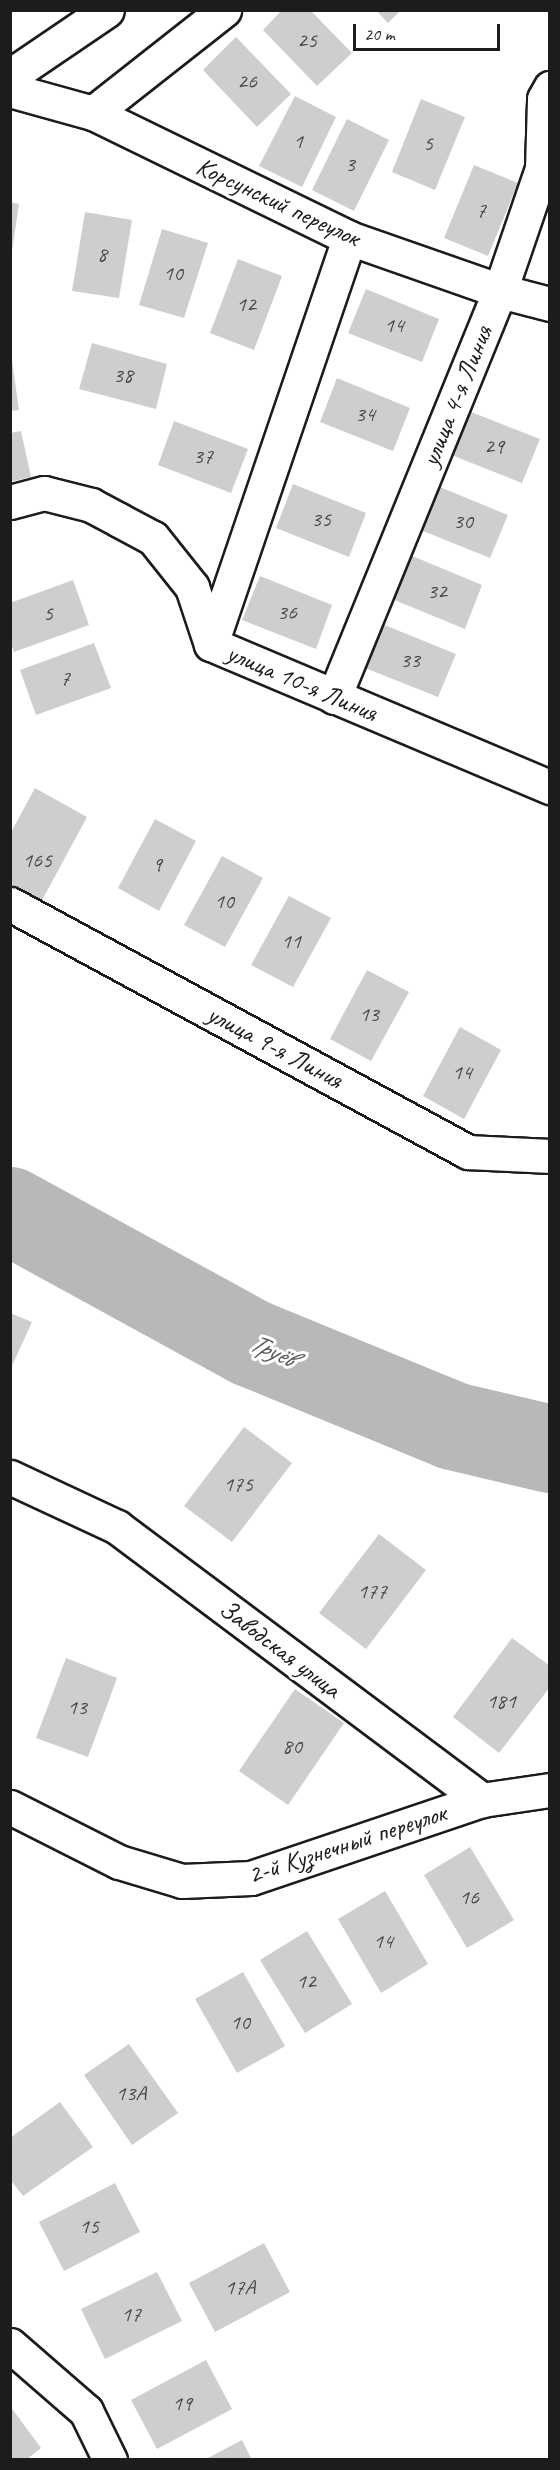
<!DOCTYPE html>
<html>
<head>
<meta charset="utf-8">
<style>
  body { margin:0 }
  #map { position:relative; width:560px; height:2470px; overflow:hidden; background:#fff; font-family:Caveat,sans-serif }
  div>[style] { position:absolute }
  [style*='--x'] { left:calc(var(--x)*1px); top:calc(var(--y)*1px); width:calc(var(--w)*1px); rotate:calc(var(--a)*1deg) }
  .river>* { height:88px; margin:-44px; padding:0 44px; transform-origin:44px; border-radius:44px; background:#b8b8b8 }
  .building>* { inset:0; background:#cecece }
  .roads { filter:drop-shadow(2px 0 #1c1c1c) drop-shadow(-2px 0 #1c1c1c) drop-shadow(0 2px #1c1c1c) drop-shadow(0 -2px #1c1c1c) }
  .minor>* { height:33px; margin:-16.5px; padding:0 16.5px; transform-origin:16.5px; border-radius:16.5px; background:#fff }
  span { translate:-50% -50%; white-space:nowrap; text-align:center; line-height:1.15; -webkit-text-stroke:6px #fff; paint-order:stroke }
  .number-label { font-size:22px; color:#484848 }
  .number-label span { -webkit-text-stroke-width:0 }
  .street-label { font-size:26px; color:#1c1c1c }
  .water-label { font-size:27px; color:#5a5a5a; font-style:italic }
  .frame { position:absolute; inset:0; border:12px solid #1c1c1c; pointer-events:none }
  .scale { position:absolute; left:353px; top:24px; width:147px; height:27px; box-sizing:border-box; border:3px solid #1c1c1c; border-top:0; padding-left:8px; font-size:18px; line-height:21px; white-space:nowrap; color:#1c1c1c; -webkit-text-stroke:4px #fff; paint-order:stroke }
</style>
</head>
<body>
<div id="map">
  <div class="river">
    <div style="--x:10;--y:1211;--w:275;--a:28.7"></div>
    <div style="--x:251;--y:1343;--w:218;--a:22.3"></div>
    <div style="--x:453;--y:1426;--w:100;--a:13.3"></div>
  </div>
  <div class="building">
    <div style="clip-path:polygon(282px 10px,310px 10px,352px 53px,317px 86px,263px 30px)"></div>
    <div style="clip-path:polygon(376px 10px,401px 10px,388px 23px)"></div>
    <div style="clip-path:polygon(236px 37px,291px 94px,257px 127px,203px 70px)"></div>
    <div style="clip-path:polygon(295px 96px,336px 117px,302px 187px,259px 166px)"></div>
    <div style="clip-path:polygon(421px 99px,465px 117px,435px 190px,392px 172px)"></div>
    <div style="clip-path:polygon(347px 119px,389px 140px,354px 211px,312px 190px)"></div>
    <div style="clip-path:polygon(474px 165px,518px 183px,488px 256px,444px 238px)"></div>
    <div style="clip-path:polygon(10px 202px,19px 204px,12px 251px,10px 251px)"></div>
    <div style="clip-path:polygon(85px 212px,132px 220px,119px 298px,72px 291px)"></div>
    <div style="clip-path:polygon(162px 229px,208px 243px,184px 318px,139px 305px)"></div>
    <div style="clip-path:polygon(238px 259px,282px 276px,254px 350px,210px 333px)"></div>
    <div style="clip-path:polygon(366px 289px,439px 319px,422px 362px,348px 333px)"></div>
    <div style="clip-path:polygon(92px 343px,167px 364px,156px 409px,79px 389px)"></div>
    <div style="clip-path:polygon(12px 361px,19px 410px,10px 411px,10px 362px)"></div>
    <div style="clip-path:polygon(337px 378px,410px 408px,393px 451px,320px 422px)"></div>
    <div style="clip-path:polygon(466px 410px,540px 439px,522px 483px,449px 454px)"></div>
    <div style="clip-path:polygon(174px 421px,248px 449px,231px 493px,158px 465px)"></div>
    <div style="clip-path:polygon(21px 431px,31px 477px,10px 482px,10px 433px)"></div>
    <div style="clip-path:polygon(293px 484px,366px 513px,349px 557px,276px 528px)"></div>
    <div style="clip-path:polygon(435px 485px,508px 515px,490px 558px,418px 529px)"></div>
    <div style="clip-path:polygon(410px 555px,482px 585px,465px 629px,392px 599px)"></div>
    <div style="clip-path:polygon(260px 576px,332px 605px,316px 649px,242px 620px)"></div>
    <div style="clip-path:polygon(73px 580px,89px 625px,14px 652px,10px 641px,10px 603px)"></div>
    <div style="clip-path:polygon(382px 624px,456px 654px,438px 697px,365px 668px)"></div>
    <div style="clip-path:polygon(94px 643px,111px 688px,36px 715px,20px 670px)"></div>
    <div style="clip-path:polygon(35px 788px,87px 817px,40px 904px,10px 888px,10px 834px)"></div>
    <div style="clip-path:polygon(155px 819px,196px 841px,159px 911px,118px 888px)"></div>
    <div style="clip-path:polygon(222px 856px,263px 878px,225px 947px,184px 925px)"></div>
    <div style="clip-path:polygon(289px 896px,331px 918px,293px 987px,251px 965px)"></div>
    <div style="clip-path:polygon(367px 970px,409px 992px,371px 1061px,330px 1039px)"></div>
    <div style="clip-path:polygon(460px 1027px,501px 1050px,464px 1119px,423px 1096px)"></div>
    <div style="clip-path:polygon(10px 1313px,32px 1322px,10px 1370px)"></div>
    <div style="clip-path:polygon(244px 1427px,292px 1463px,232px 1542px,184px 1506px)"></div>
    <div style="clip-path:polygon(379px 1534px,426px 1570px,366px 1649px,319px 1613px)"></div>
    <div style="clip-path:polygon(512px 1638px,550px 1666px,550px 1687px,499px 1753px,453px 1717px)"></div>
    <div style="clip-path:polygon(66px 1658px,117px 1678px,88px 1757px,36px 1738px)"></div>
    <div style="clip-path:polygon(295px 1689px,344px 1723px,288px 1805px,239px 1771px)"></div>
    <div style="clip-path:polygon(470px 1847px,514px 1920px,467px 1948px,424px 1875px)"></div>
    <div style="clip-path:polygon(385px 1891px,428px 1964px,381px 1993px,338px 1919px)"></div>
    <div style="clip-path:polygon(307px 1931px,352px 2004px,305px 2033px,260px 1960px)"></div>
    <div style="clip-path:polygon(243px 1972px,285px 2046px,237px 2073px,195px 1999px)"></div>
    <div style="clip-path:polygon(129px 2044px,178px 2113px,132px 2145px,84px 2075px)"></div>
    <div style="clip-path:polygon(60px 2102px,93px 2147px,23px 2196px,10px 2179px,10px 2138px)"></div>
    <div style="clip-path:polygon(115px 2183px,140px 2232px,64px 2271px,39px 2222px)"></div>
    <div style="clip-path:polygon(264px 2243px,290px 2292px,215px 2332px,189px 2283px)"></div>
    <div style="clip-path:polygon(157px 2272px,182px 2321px,105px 2359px,81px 2309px)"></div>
    <div style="clip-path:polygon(206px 2360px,232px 2409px,157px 2449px,131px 2400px)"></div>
    <div style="clip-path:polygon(10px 2406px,41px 2448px,26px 2460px,10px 2460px)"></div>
    <div style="clip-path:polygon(242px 2440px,252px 2460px,204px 2460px)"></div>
  </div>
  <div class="roads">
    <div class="minor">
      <div style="--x:10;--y:76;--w:117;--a:-34.2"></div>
      <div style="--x:10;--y:90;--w:86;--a:15.5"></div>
      <div style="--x:93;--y:113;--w:285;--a:26"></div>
      <div style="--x:349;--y:238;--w:160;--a:19.3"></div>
      <div style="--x:500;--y:291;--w:52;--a:14.6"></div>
      <div style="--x:93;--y:113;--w:167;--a:-38.2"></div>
      <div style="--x:10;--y:502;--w:35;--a:-15"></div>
      <div style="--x:44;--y:493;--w:49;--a:14.3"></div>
      <div style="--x:91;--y:505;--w:32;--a:28"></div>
      <div style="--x:119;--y:520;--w:38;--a:28"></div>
      <div style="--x:153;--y:538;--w:63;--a:51.5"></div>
      <div style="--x:192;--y:587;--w:60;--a:71.6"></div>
      <div style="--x:211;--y:644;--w:368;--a:22.9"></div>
      <div style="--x:211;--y:644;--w:429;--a:-71.2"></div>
      <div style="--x:334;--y:697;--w:439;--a:-67.8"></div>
      <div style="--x:500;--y:291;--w:130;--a:-71.1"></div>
      <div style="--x:542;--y:168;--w:69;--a:-88.3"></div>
      <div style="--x:544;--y:99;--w:13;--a:-61"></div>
      <div style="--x:10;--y:904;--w:521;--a:28.43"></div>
      <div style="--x:468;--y:1152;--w:82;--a:2.8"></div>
      <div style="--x:10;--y:1477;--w:118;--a:25"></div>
      <div style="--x:117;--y:1527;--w:456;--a:36.8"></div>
      <div style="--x:482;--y:1800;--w:69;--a:-8.4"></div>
      <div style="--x:10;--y:1807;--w:122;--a:26.8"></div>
      <div style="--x:119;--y:1862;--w:66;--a:16.8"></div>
      <div style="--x:182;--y:1881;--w:69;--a:-2.5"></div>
      <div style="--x:251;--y:1878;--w:244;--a:-18.7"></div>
      <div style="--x:10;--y:2345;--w:101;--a:41"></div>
      <div style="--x:86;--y:2411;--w:55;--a:63.9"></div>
    </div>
  </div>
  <div class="number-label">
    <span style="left:307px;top:41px">25</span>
    <span style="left:247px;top:82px">26</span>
    <span style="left:298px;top:142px">1</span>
    <span style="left:428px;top:144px">5</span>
    <span style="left:350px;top:165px">3</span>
    <span style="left:481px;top:211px">7</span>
    <span style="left:102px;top:255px">8</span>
    <span style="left:173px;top:274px">10</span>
    <span style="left:246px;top:305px">12</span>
    <span style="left:394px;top:326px">14</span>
    <span style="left:123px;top:376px">38</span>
    <span style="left:365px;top:415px">34</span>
    <span style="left:494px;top:447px">29</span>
    <span style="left:203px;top:457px">37</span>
    <span style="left:321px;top:520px">35</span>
    <span style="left:463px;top:522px">30</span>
    <span style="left:437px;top:592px">32</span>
    <span style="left:287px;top:613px">36</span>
    <span style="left:48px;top:614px">5</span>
    <span style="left:410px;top:661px">33</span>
    <span style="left:65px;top:679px">7</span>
    <span style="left:37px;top:861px">165</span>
    <span style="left:157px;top:865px">9</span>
    <span style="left:224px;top:902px">10</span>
    <span style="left:291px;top:942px">11</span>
    <span style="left:369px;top:1015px">13</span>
    <span style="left:462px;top:1073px">14</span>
    <span style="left:238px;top:1485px">175</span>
    <span style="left:372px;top:1592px">177</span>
    <span style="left:501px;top:1702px">181</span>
    <span style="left:77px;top:1708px">13</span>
    <span style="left:292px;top:1747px">80</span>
    <span style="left:469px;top:1898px">16</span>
    <span style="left:383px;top:1942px">14</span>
    <span style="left:306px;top:1982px">12</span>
    <span style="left:240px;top:2023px">10</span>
    <span style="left:131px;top:2094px">13А</span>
    <span style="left:89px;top:2227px">15</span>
    <span style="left:240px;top:2288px">17А</span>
    <span style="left:131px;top:2315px">17</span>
    <span style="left:182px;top:2404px">19</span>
  </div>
  <div class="street-label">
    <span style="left:278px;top:202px;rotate:25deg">Корсунский переулок</span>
    <span style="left:457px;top:396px;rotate:-68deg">улица 4-я Линия</span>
    <span style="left:302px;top:683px;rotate:23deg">улица 10-я Линия</span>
    <span style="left:275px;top:1047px;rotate:28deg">улица 9-я Линия</span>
    <span style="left:280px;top:1649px;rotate:37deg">Заводская улица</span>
    <span style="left:347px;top:1844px;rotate:-18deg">2-й Кузнечный переулок</span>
  </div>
  <div class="water-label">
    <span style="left:272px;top:1350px;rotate:24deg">Труёв</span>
  </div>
  <div class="frame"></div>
  <div class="scale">20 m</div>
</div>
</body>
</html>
